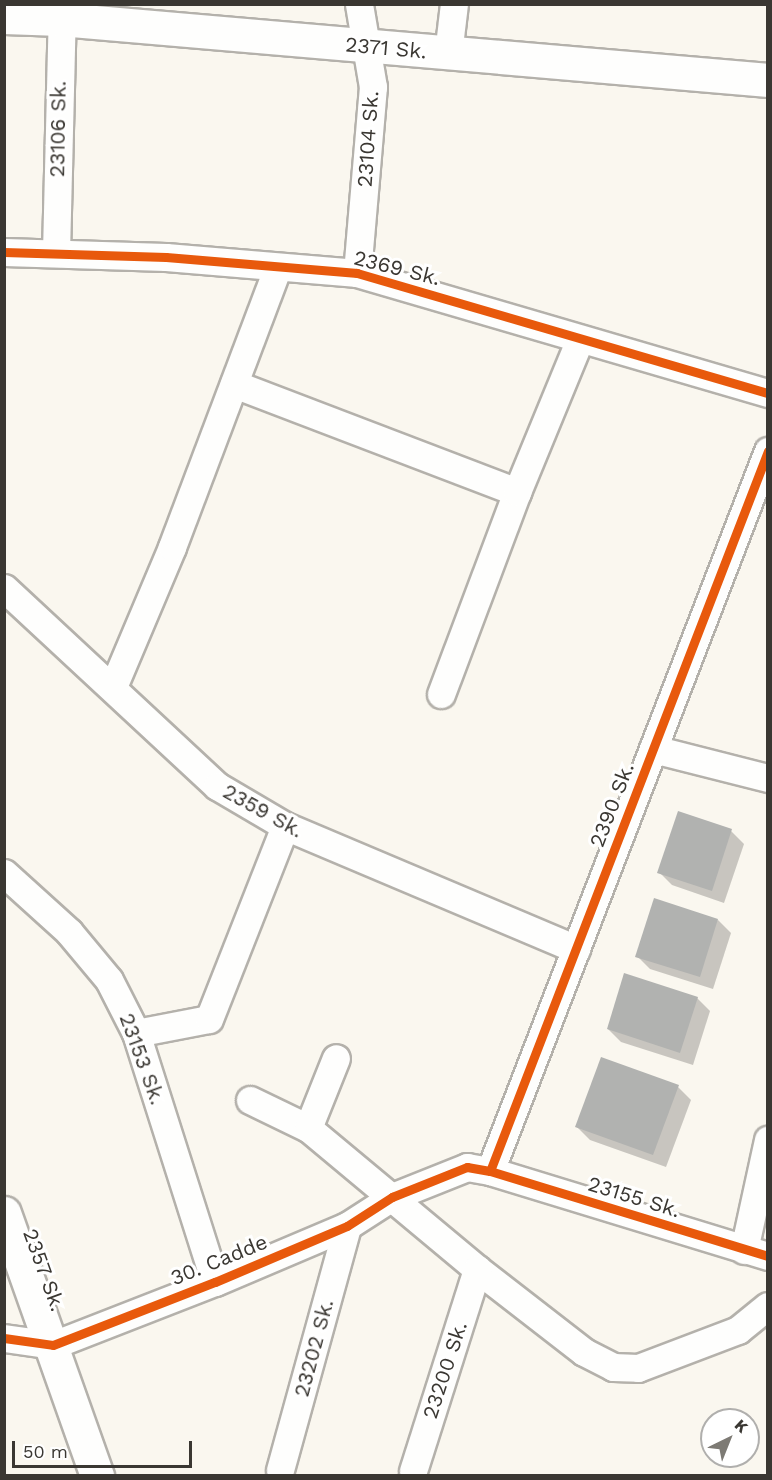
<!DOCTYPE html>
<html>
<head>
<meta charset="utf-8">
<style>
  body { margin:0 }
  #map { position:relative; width:772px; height:1480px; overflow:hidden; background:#faf7ef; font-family:"Work Sans",sans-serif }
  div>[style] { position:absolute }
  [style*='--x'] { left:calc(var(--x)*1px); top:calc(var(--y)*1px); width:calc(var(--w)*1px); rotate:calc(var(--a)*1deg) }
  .shadow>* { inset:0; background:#0003 }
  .building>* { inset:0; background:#b1b2b0 }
  .roads { filter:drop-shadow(2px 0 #b4b1ab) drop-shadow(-2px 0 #b4b1ab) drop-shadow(0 2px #b4b1ab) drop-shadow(0 -2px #b4b1ab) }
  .street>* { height:27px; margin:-13.5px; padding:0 13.5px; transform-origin:13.5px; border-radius:13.5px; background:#fefefd }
  .secondary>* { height:33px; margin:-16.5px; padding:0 16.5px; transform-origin:16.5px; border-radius:16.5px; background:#fefefd }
  .cycleway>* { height:9px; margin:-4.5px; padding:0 4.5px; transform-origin:4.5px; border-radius:4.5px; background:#e8590c }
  span { translate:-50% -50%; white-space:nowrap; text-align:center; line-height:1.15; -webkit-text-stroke:6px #fff; paint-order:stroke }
  .street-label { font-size:21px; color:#3a3732 }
  .frame { position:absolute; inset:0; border:6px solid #3a3732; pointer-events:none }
  .north { position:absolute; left:700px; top:1408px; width:60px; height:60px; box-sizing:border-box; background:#fff; border:2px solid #b0afad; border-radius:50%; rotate:43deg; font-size:16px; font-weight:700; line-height:24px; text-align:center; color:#3a3732 }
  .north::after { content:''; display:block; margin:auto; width:21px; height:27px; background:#7d7a74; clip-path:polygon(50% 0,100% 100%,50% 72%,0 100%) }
  .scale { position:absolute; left:12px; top:1441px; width:180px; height:27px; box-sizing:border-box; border:3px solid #3a3732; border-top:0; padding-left:8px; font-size:18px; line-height:21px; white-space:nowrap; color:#3a3732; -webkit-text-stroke:4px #fff; paint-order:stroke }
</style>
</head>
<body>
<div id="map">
  <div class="shadow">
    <div style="clip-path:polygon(731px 831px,744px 844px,724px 903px,672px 885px,659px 872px)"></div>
    <div style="clip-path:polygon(718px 920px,731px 933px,713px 989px,650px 969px,637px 956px)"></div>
    <div style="clip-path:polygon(697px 998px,710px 1011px,693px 1065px,621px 1042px,608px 1029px)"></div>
    <div style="clip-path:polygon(678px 1087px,691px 1100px,666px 1167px,590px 1140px,577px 1127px)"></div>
  </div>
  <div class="building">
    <div style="clip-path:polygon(678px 811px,732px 829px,712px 891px,657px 873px)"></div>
    <div style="clip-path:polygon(654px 898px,718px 919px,700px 977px,635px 957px)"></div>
    <div style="clip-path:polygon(624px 973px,698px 997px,680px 1053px,607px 1029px)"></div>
    <div style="clip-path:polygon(601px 1057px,679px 1085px,653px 1155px,575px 1127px)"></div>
  </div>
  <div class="roads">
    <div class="street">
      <div style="--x:448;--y:54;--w:50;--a:-83.2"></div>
      <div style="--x:4;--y:252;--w:162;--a:1.8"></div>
      <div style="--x:166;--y:257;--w:192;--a:4.8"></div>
      <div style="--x:357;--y:273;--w:428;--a:16.3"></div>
      <div style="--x:56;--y:253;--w:249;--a:-88.6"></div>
      <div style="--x:357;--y:273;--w:187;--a:-85.1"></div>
      <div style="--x:373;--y:87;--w:84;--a:-99.6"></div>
      <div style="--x:234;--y:384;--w:303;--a:20.9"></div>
      <div style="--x:4;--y:588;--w:291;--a:42.9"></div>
      <div style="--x:217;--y:786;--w:79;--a:30.5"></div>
      <div style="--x:285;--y:826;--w:316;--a:22.9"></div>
      <div style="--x:113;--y:687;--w:152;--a:-67.1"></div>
      <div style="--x:172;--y:547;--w:299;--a:-69.3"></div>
      <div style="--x:441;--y:694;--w:216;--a:-69.4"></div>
      <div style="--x:517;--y:492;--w:165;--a:-67.6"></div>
      <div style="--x:653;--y:749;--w:119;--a:14.2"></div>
      <div style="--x:4;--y:873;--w:88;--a:42.2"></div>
      <div style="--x:69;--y:932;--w:62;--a:50.2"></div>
      <div style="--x:109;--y:980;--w:59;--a:63"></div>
      <div style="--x:136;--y:1033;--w:261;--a:72.4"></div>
      <div style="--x:136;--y:1033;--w:74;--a:-10.9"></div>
      <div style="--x:209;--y:1019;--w:207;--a:-68.5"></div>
      <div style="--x:250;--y:1100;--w:64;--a:25.8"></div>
      <div style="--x:308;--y:1128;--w:220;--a:39.8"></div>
      <div style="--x:477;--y:1269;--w:135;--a:37.8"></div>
      <div style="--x:584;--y:1352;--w:33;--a:27"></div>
      <div style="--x:613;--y:1367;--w:25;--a:2"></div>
      <div style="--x:638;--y:1368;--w:107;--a:-20.8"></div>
      <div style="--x:738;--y:1330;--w:38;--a:-39"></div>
      <div style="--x:308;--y:1128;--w:75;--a:-68.2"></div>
      <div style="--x:490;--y:1171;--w:772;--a:-68.89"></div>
      <div style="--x:744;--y:1250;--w:113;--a:-77.7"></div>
      <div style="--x:4;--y:1338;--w:49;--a:8.1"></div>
      <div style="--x:53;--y:1345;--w:174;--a:-21.3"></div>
      <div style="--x:215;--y:1282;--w:143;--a:-23"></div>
      <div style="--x:347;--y:1226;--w:54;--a:-32.8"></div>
      <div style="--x:392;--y:1197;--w:81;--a:-21.8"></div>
      <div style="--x:467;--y:1167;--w:23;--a:10"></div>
      <div style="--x:490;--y:1171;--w:291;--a:17"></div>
      <div style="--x:280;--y:1470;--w:253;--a:-74.6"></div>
      <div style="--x:413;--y:1471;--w:212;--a:-72.4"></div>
    </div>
    <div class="secondary">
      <div style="--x:4;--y:17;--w:56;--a:2"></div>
      <div style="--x:60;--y:19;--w:711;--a:4.92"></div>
      <div style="--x:4;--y:1213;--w:279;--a:70.5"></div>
    </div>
  </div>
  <div class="cycleway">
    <div style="--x:4;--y:252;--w:162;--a:1.8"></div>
    <div style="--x:166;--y:257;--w:192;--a:4.8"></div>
    <div style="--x:357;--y:273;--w:428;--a:16.3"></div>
    <div style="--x:490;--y:1171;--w:772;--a:-68.89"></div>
    <div style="--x:4;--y:1338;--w:49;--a:8.1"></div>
    <div style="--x:53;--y:1345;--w:174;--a:-21.3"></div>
    <div style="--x:215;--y:1282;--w:143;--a:-23"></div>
    <div style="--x:347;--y:1226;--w:54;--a:-32.8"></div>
    <div style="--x:392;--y:1197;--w:81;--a:-21.8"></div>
    <div style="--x:467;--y:1167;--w:23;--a:10"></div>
    <div style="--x:490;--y:1171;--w:291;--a:17"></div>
  </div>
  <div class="street-label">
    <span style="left:386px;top:48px;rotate:5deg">2371 Sk.</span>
    <span style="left:58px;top:129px;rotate:-89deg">23106 Sk.</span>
    <span style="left:368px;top:139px;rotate:-86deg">23104 Sk.</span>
    <span style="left:397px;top:268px;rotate:14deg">2369 Sk.</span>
    <span style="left:612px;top:805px;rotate:-69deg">2390 Sk.</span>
    <span style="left:263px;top:811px;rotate:29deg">2359 Sk.</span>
    <span style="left:142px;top:1059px;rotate:70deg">23153 Sk.</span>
    <span style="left:634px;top:1197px;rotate:17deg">23155 Sk.</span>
    <span style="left:219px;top:1260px;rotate:-22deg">30. Cadde</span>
    <span style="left:44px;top:1270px;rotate:70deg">2357 Sk.</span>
    <span style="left:314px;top:1348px;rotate:-75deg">23202 Sk.</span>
    <span style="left:445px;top:1370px;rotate:-72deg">23200 Sk.</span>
  </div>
  <div class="frame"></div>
  <div class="north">K</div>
  <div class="scale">50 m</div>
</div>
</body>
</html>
